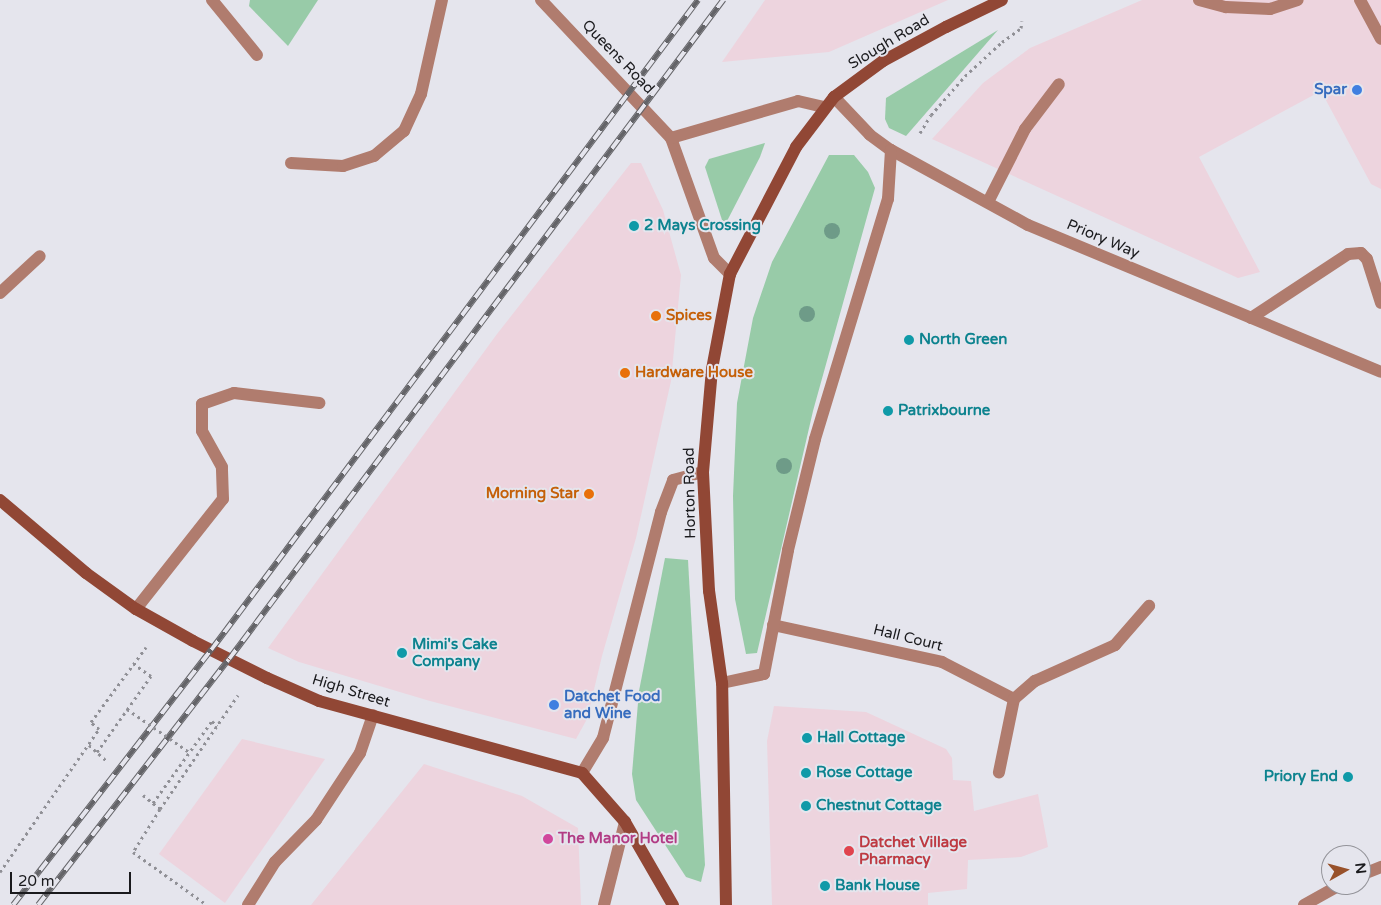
<!DOCTYPE html>
<html>
<head>
<meta charset="utf-8">
<style>
  body { margin:0 }
  #map { position:relative; width:1381px; height:905px; overflow:hidden; background:#e5e5ed; font-family:"Varela Round",sans-serif }
  div>[style] { position:absolute }
  [style*='--x'] { left:calc(var(--x)*1px); top:calc(var(--y)*1px); width:calc(var(--w)*1px); rotate:calc(var(--a)*1deg) }
  .commercial>* { inset:0; background:#edd4de }
  .green>* { inset:0; background:#98cba8 }
  .path>* { height:3px; margin-top:-1.5px; transform-origin:0; background:repeating-linear-gradient(90deg,#909096 0 2.5px,transparent 0 6.5px) }
  .service>* { height:12px; margin:-6px; padding:0 6px; transform-origin:6px; border-radius:6px; background:#b07c6e }
  .minor>* { height:12px; margin:-6px; padding:0 6px; transform-origin:6px; border-radius:6px; background:#b07c6e }
  .tertiary>* { height:12px; margin:-6px; padding:0 6px; transform-origin:6px; border-radius:6px; background:#b07c6e }
  .secondary>* { height:12px; margin:-6px; padding:0 6px; transform-origin:6px; border-radius:6px; background:#914735 }
  .rail>* { height:5.5px; margin-top:-2.75px; transform-origin:0; background:repeating-linear-gradient(90deg,#e5e5ed 0 11px,#646468 0 22px); box-sizing:border-box; border-block:1px solid #646468 }
  .path-bridge>* { height:3px; margin-top:-1.5px; transform-origin:0; background:repeating-linear-gradient(90deg,#909096 0 2.5px,transparent 0 6.5px) }
  .trees>* { width:16px; height:16px; margin:-8px; border-radius:50%; background:#6e9b88 }
  .dots>* { width:14px; height:14px; translate:-50% -50%; box-sizing:border-box; border:2px solid #e5e5ed; border-radius:50% }
  span { translate:-50% -50%; white-space:nowrap; text-align:center; line-height:1.15; -webkit-text-stroke:4px #e5e5ed; paint-order:stroke }
  .street-label { font-size:15px; color:#1a1a1d }
  .shop-label { font-size:15px; color:#366cbe; font-weight:700 }
  .right { translate:-100% -50%; text-align:right }
  .left { translate:0 -50%; text-align:left }
  .culture-label { font-size:15px; color:#0d838f; font-weight:700 }
  .food-label { font-size:15px; color:#c56008; font-weight:700 }
  .hotel-label { font-size:15px; color:#b23c85; font-weight:700 }
  .health-label { font-size:15px; color:#be3a42; font-weight:700 }
  .north { position:absolute; left:1321px; top:845px; width:50px; height:50px; box-sizing:border-box; background:#e5e5ed; border:1px solid #94949a; border-radius:50%; rotate:83deg; font-size:14px; font-weight:700; line-height:20px; text-align:center; color:#1a1a1d }
  .north::after { content:''; display:block; margin:auto; width:18px; height:22px; background:#98512a; clip-path:polygon(50% 0,100% 100%,50% 72%,0 100%) }
  .scale { position:absolute; left:10px; top:872px; width:121px; height:22px; box-sizing:border-box; border:2px solid #1a1a1d; border-top:0; padding-left:6px; font-size:15px; line-height:18px; white-space:nowrap; color:#1a1a1d; -webkit-text-stroke:4px #e5e5ed; paint-order:stroke }
</style>
</head>
<body>
<div id="map">
  <div class="commercial">
    <div style="clip-path:polygon(765px 0,948px 0,829px 52px,722px 62px)"></div>
    <div style="clip-path:polygon(1142px 0,1381px 0,1381px 189px,1371px 184px,1321px 91px,1199px 157px,1260px 272px,1238px 278px,932px 139px,983px 83px,1030px 48px)"></div>
    <div style="clip-path:polygon(631px 163px,641px 163px,663px 210px,681px 275px,671px 381px,636px 538px,602px 656px,587px 719px,576px 739px,430px 701px,299px 662px,268px 648px,497px 334px)"></div>
    <div style="clip-path:polygon(774px 706px,866px 712px,946px 749px,952px 758px,953px 780px,971px 781px,974px 811px,1038px 794px,1048px 847px,1021px 857px,968px 860px,967px 889px,928px 893px,928px 905px,772px 905px,767px 741px)"></div>
    <div style="clip-path:polygon(242px 739px,325px 759px,225px 903px,159px 854px)"></div>
    <div style="clip-path:polygon(424px 764px,522px 796px,578px 828px,581px 905px,311px 905px)"></div>
  </div>
  <div class="green">
    <div style="clip-path:polygon(250px 0,318px 0,288px 46px,249px 6px)"></div>
    <div style="clip-path:polygon(998px 30px,906px 136px,889px 128px,885px 119px,886px 98px)"></div>
    <div style="clip-path:polygon(765px 143px,760px 157px,726px 223px,722px 220px,705px 167px,709px 159px)"></div>
    <div style="clip-path:polygon(829px 155px,854px 155px,868px 172px,875px 188px,813px 411px,757px 653px,746px 654px,735px 599px,733px 496px,737px 403px,753px 318px,772px 262px)"></div>
    <div style="clip-path:polygon(665px 558px,688px 560px,705px 865px,701px 882px,686px 877px,636px 800px,632px 774px,639px 691px)"></div>
  </div>
  <div class="path">
    <div style="--x:920;--y:133;--w:21;--a:-59"></div>
    <div style="--x:931;--y:115;--w:52;--a:-48.9"></div>
    <div style="--x:965;--y:76;--w:50;--a:-42.6"></div>
    <div style="--x:1002;--y:42;--w:24;--a:-36"></div>
    <div style="--x:1021;--y:28;--w:7;--a:-82"></div>
    <div style="--x:89;--y:745;--w:24;--a:42"></div>
    <div style="--x:97;--y:752;--w:93;--a:-54.6"></div>
    <div style="--x:151;--y:676;--w:21;--a:-145"></div>
    <div style="--x:143;--y:795;--w:22;--a:39"></div>
    <div style="--x:160;--y:809;--w:138;--a:-55.6"></div>
    <div style="--x:153;--y:803;--w:101;--a:-54.3"></div>
    <div style="--x:212;--y:721;--w:7;--a:45"></div>
    <div style="--x:160;--y:809;--w:51;--a:122.1"></div>
    <div style="--x:133;--y:852;--w:91;--a:35.6"></div>
    <div style="--x:0;--y:872;--w:174;--a:-55.3"></div>
    <div style="--x:99;--y:729;--w:11;--a:-139"></div>
    <div style="--x:91;--y:722;--w:93;--a:-53.7"></div>
  </div>
  <div class="service">
    <div style="--x:1199;--y:0;--w:28;--a:15"></div>
    <div style="--x:1226;--y:7;--w:44;--a:2.6"></div>
    <div style="--x:1270;--y:9;--w:29;--a:-18"></div>
    <div style="--x:1360;--y:0;--w:44;--a:61.7"></div>
    <div style="--x:291;--y:163;--w:52;--a:3.3"></div>
    <div style="--x:343;--y:166;--w:33;--a:-18"></div>
    <div style="--x:374;--y:156;--w:39;--a:-40"></div>
    <div style="--x:404;--y:131;--w:41;--a:-65.3"></div>
    <div style="--x:421;--y:94;--w:96;--a:-77.4"></div>
    <div style="--x:988;--y:202;--w:82;--a:-63.1"></div>
    <div style="--x:1025;--y:129;--w:56;--a:-52.9"></div>
    <div style="--x:0;--y:293;--w:54;--a:-42.8"></div>
    <div style="--x:1251;--y:318;--w:116;--a:-33.4"></div>
    <div style="--x:1348;--y:254;--w:13;--a:-4"></div>
    <div style="--x:1361;--y:253;--w:8;--a:45"></div>
    <div style="--x:1367;--y:259;--w:46;--a:72.3"></div>
    <div style="--x:136;--y:609;--w:140;--a:-51.7"></div>
    <div style="--x:223;--y:499;--w:32;--a:-92"></div>
    <div style="--x:222;--y:467;--w:41;--a:-119.1"></div>
    <div style="--x:202;--y:431;--w:27;--a:-90"></div>
    <div style="--x:202;--y:404;--w:34;--a:-19"></div>
    <div style="--x:234;--y:393;--w:86;--a:6.7"></div>
  </div>
  <div class="minor">
    <div style="--x:212;--y:0;--w:71;--a:50.7"></div>
    <div style="--x:834;--y:97;--w:52;--a:46.5"></div>
    <div style="--x:870;--y:135;--w:26;--a:36"></div>
    <div style="--x:891;--y:150;--w:156;--a:28.7"></div>
    <div style="--x:1028;--y:225;--w:382;--a:22.6"></div>
    <div style="--x:773;--y:625;--w:173;--a:12.3"></div>
    <div style="--x:942;--y:662;--w:81;--a:27.2"></div>
    <div style="--x:1014;--y:699;--w:75;--a:101.6"></div>
    <div style="--x:722;--y:683;--w:43;--a:-12.1"></div>
    <div style="--x:764;--y:674;--w:126;--a:-79"></div>
    <div style="--x:788;--y:550;--w:114;--a:-76.3"></div>
    <div style="--x:815;--y:439;--w:251;--a:-73.1"></div>
    <div style="--x:888;--y:199;--w:49;--a:-86.5"></div>
    <div style="--x:1014;--y:699;--w:28;--a:-41"></div>
    <div style="--x:1035;--y:681;--w:88;--a:-24.2"></div>
    <div style="--x:1115;--y:645;--w:52;--a:-48.9"></div>
    <div style="--x:582;--y:773;--w:41;--a:-59"></div>
    <div style="--x:603;--y:738;--w:233;--a:-75.6"></div>
    <div style="--x:661;--y:512;--w:34;--a:-69"></div>
    <div style="--x:673;--y:480;--w:31;--a:-15"></div>
    <div style="--x:1361;--y:875;--w:22;--a:-22"></div>
    <div style="--x:248;--y:905;--w:51;--a:-57.9"></div>
    <div style="--x:275;--y:862;--w:59;--a:-45.7"></div>
    <div style="--x:316;--y:820;--w:80;--a:-56.7"></div>
    <div style="--x:360;--y:753;--w:40;--a:-71.1"></div>
    <div style="--x:604;--y:905;--w:86;--a:-75.8"></div>
    <div style="--x:1304;--y:905;--w:41;--a:-29.1"></div>
  </div>
  <div class="tertiary">
    <div style="--x:541;--y:0;--w:190;--a:46.7"></div>
    <div style="--x:671;--y:138;--w:127;--a:70.3"></div>
    <div style="--x:714;--y:258;--w:23;--a:45"></div>
    <div style="--x:671;--y:138;--w:132;--a:-16.2"></div>
    <div style="--x:798;--y:101;--w:28;--a:13"></div>
  </div>
  <div class="secondary">
    <div style="--x:0;--y:500;--w:113;--a:40.3"></div>
    <div style="--x:86;--y:573;--w:62;--a:35.8"></div>
    <div style="--x:136;--y:609;--w:65;--a:29.3"></div>
    <div style="--x:193;--y:641;--w:83;--a:26.6"></div>
    <div style="--x:267;--y:678;--w:57;--a:23.9"></div>
    <div style="--x:319;--y:701;--w:273;--a:15.3"></div>
    <div style="--x:582;--y:773;--w:65;--a:48.7"></div>
    <div style="--x:625;--y:822;--w:96;--a:60"></div>
    <div style="--x:726;--y:905;--w:222;--a:-91"></div>
    <div style="--x:722;--y:683;--w:93;--a:-98"></div>
    <div style="--x:709;--y:591;--w:119;--a:-92.9"></div>
    <div style="--x:703;--y:472;--w:103;--a:-85"></div>
    <div style="--x:712;--y:369;--w:97;--a:-79.3"></div>
    <div style="--x:730;--y:274;--w:143;--a:-62.5"></div>
    <div style="--x:796;--y:147;--w:63;--a:-52.8"></div>
    <div style="--x:834;--y:97;--w:61;--a:-36.3"></div>
    <div style="--x:883;--y:61;--w:72;--a:-28.4"></div>
    <div style="--x:946;--y:27;--w:62;--a:-25.7"></div>
  </div>
  <div class="rail">
    <div style="--x:13;--y:905;--w:323;--a:-52.2"></div>
    <div style="--x:211;--y:650;--w:812;--a:-53.16"></div>
    <div style="--x:38;--y:905;--w:311;--a:-52.2"></div>
    <div style="--x:229;--y:659;--w:824;--a:-53.14"></div>
  </div>
  <div class="path-bridge">
    <div style="--x:127;--y:709;--w:75;--a:34.7"></div>
  </div>
  <div class="trees">
    <div style="left:832px;top:231px"></div>
    <div style="left:807px;top:314px"></div>
    <div style="left:784px;top:466px"></div>
  </div>
  <div class="dots">
    <div style="left:1357px;top:90px;background:#3f7fe0"></div>
    <div style="left:634px;top:226px;background:#0f9aa8"></div>
    <div style="left:656px;top:316px;background:#e8710a"></div>
    <div style="left:909px;top:340px;background:#0f9aa8"></div>
    <div style="left:625px;top:373px;background:#e8710a"></div>
    <div style="left:888px;top:411px;background:#0f9aa8"></div>
    <div style="left:589px;top:494px;background:#e8710a"></div>
    <div style="left:402px;top:653px;background:#0f9aa8"></div>
    <div style="left:554px;top:705px;background:#3f7fe0"></div>
    <div style="left:807px;top:738px;background:#0f9aa8"></div>
    <div style="left:806px;top:773px;background:#0f9aa8"></div>
    <div style="left:1348px;top:777px;background:#0f9aa8"></div>
    <div style="left:806px;top:806px;background:#0f9aa8"></div>
    <div style="left:548px;top:839px;background:#d1479c"></div>
    <div style="left:849px;top:851px;background:#e0444e"></div>
    <div style="left:825px;top:886px;background:#0f9aa8"></div>
  </div>
  <div class="street-label">
    <span style="left:889px;top:42px;rotate:-31deg">Slough Road</span>
    <span style="left:618px;top:57px;rotate:46deg">Queens Road</span>
    <span style="left:1103px;top:239px;rotate:23deg">Priory Way</span>
    <span style="left:690px;top:493px;rotate:-91deg">Horton Road</span>
    <span style="left:908px;top:638px;rotate:14deg">Hall Court</span>
    <span style="left:351px;top:691px;rotate:17deg">High Street</span>
  </div>
  <div class="shop-label">
    <span class="right" style="left:1347px;top:90px">Spar</span>
    <span class="left" style="left:564px;top:705px">Datchet Food<br>and Wine</span>
  </div>
  <div class="culture-label">
    <span class="left" style="left:644px;top:226px">2 Mays Crossing</span>
    <span class="left" style="left:919px;top:340px">North Green</span>
    <span class="left" style="left:898px;top:411px">Patrixbourne</span>
    <span class="left" style="left:412px;top:653px">Mimi's Cake<br>Company</span>
    <span class="left" style="left:817px;top:738px">Hall Cottage</span>
    <span class="left" style="left:816px;top:773px">Rose Cottage</span>
    <span class="right" style="left:1338px;top:777px">Priory End</span>
    <span class="left" style="left:816px;top:806px">Chestnut Cottage</span>
    <span class="left" style="left:835px;top:886px">Bank House</span>
  </div>
  <div class="food-label">
    <span class="left" style="left:666px;top:316px">Spices</span>
    <span class="left" style="left:635px;top:373px">Hardware House</span>
    <span class="right" style="left:579px;top:494px">Morning Star</span>
  </div>
  <div class="hotel-label">
    <span class="left" style="left:558px;top:839px">The Manor Hotel</span>
  </div>
  <div class="health-label">
    <span class="left" style="left:859px;top:851px">Datchet Village<br>Pharmacy</span>
  </div>
  <div class="north">N</div>
  <div class="scale">20 m</div>
</div>
</body>
</html>
